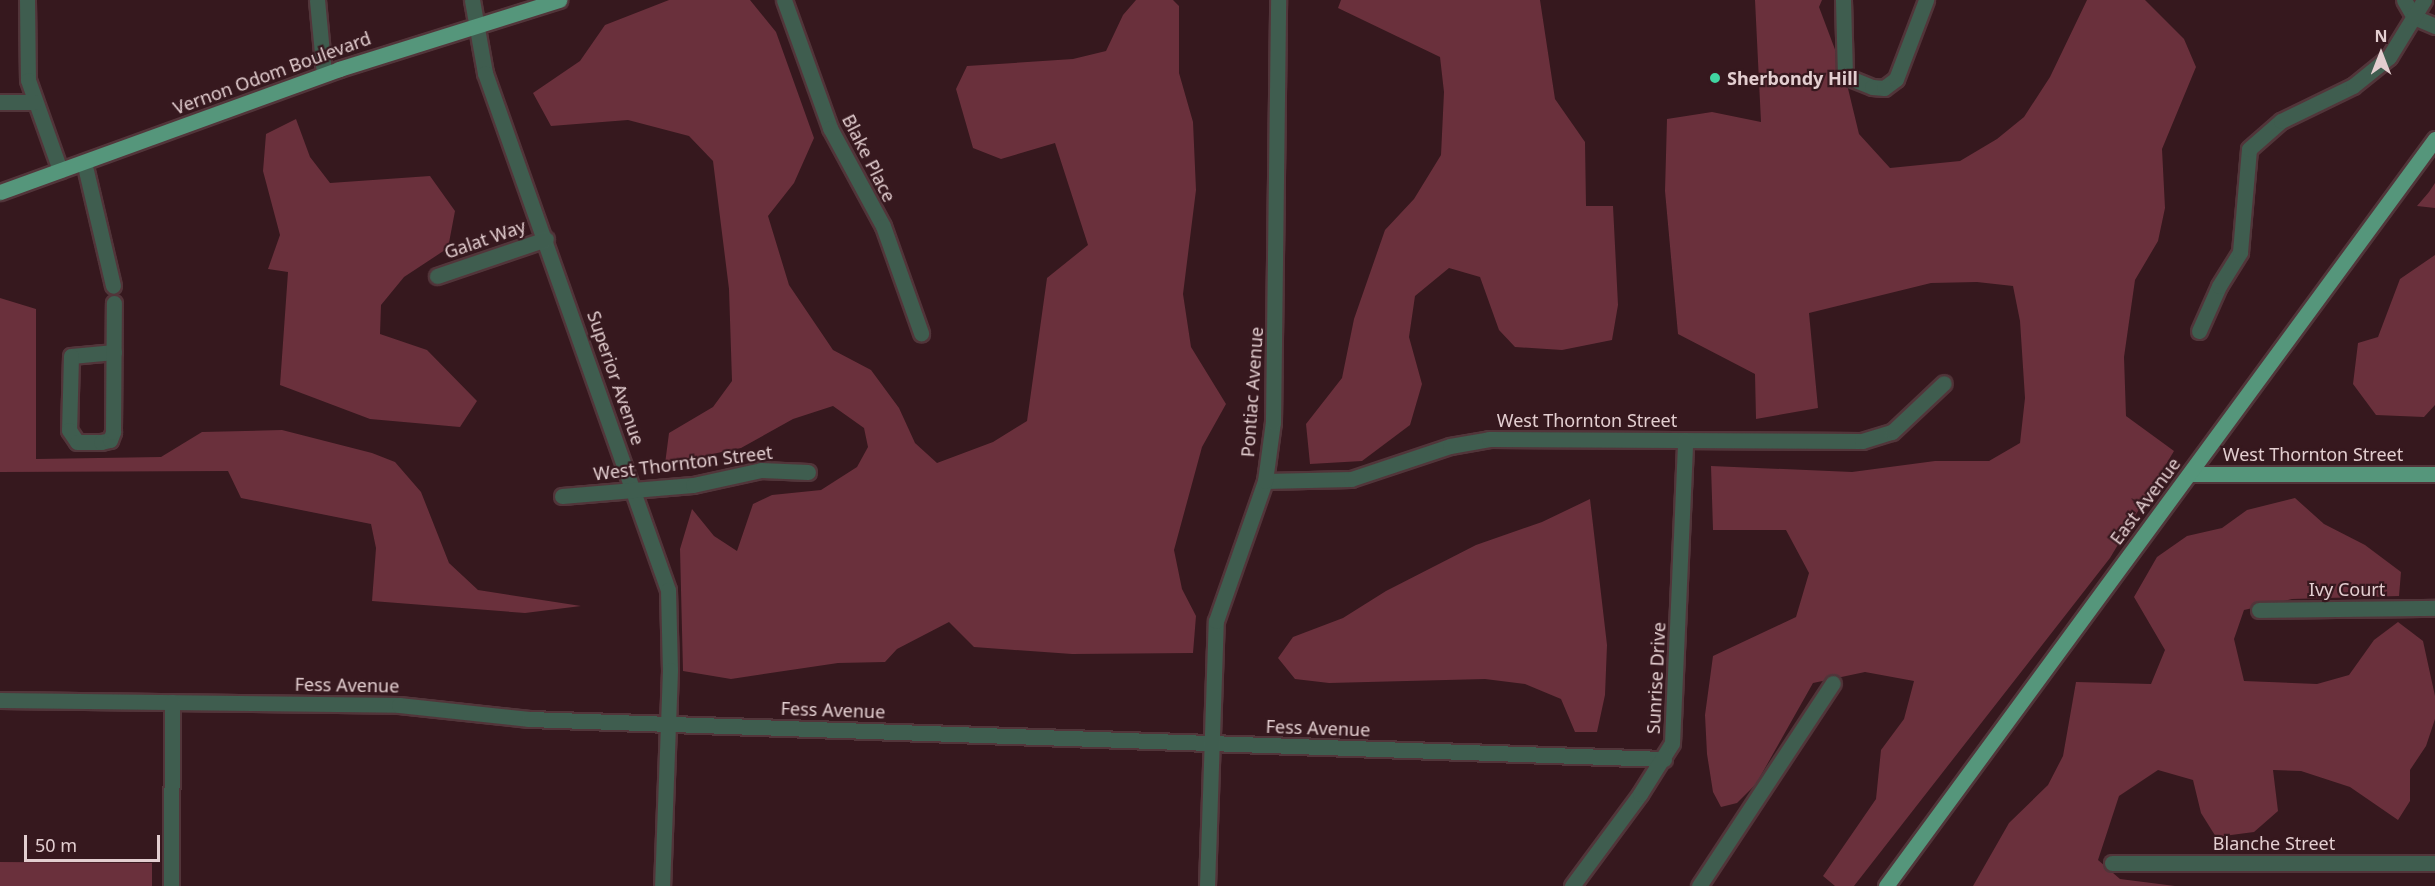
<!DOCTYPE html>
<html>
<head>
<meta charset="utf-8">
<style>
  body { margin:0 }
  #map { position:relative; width:2435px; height:886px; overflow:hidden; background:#36181e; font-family:"Noto Sans",sans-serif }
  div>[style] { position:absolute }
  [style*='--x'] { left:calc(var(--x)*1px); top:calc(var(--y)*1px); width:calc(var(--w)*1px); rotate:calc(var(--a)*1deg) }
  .green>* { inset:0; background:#6a303c }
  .roads { filter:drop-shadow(2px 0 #52353a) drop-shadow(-2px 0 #52353a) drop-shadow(0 2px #52353a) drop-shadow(0 -2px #52353a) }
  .minor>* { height:15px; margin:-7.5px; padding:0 7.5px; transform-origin:7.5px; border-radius:7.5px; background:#3f5d4f }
  .major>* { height:15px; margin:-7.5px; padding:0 7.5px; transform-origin:7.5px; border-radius:7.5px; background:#55967b }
  .dots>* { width:16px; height:16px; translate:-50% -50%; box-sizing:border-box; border:3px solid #36181e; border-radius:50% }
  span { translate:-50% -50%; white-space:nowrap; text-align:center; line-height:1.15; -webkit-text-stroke:4.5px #36181e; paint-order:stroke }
  .street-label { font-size:18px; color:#e3ced0 }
  .poi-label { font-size:18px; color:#e3ced0; font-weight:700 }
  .left { translate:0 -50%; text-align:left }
  .north { position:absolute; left:2351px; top:24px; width:60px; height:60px; -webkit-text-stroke:4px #36181e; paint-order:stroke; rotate:0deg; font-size:16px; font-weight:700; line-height:24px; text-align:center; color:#e3ced0 }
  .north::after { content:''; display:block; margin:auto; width:21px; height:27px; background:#e3ced0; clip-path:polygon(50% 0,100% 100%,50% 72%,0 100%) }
  .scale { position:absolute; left:24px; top:835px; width:136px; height:27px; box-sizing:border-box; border:3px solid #e3ced0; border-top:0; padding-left:8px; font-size:18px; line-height:21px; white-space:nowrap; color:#e3ced0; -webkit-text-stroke:4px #36181e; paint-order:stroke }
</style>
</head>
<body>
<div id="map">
  <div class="green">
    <div style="clip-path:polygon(669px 0,750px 0,776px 32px,814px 138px,794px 183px,768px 216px,789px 285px,833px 350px,871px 370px,899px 408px,915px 443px,937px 463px,993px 442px,1027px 421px,1047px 278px,1088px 245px,1055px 143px,1001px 159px,973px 148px,956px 89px,967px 66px,1073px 59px,1106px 51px,1123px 15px,1136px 0,1173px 0,1179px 6px,1179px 73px,1193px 122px,1196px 190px,1183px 294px,1191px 347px,1226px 404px,1202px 447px,1174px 550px,1182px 589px,1196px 616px,1193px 653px,1072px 654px,974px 647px,949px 622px,897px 649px,885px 662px,838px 663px,731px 679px,683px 671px,680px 549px,692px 509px,714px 536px,737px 551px,753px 504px,772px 495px,821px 490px,857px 467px,868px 447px,864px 428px,833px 406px,793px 419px,741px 448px,665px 464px,669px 433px,713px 407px,732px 381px,729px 289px,713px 161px,689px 136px,628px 120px,551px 126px,533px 93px,580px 61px,605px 25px)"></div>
    <div style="clip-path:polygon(1341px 0,1540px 0,1555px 99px,1585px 142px,1586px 206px,1613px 206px,1618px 305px,1612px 340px,1562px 350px,1515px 347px,1499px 330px,1480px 277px,1449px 268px,1415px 296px,1409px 337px,1422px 384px,1410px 425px,1362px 461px,1310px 464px,1306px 424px,1342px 378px,1354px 319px,1385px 230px,1414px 199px,1441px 155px,1444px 92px,1440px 57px,1338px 8px)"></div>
    <div style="clip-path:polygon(1755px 0,1822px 0,1819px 7px,1845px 76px,1859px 134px,1890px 168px,1960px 161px,1997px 139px,2024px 117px,2050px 77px,2087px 0,2145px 0,2184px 39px,2196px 67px,2162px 149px,2165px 208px,2158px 241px,2135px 280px,2124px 357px,2126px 416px,2174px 451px,2110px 558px,1854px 886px,1835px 886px,1823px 876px,1876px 799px,1881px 750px,1904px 719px,1914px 681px,1865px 672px,1813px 683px,1756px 784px,1737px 803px,1721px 807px,1713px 792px,1707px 754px,1705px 715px,1713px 656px,1796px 617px,1809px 573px,1786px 530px,1713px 530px,1711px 466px,1852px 472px,1935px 461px,1989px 461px,2020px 443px,2025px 398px,2020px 321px,2013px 286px,1977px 282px,1931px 283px,1809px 313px,1818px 408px,1756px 419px,1755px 374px,1678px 334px,1665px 191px,1667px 119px,1712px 112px,1761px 122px)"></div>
    <div style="clip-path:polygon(296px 119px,310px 157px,330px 183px,430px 176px,455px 211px,448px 248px,404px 277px,381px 305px,380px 334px,427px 350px,477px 401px,460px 427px,370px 419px,280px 385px,288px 272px,268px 269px,280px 235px,263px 171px,266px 134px)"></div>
    <div style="clip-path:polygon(2435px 183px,2435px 208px,2417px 206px,2429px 192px)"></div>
    <div style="clip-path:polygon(2435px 255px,2435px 405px,2424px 417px,2376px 415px,2353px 384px,2358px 343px,2378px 337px,2400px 279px)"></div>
    <div style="clip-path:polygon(0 298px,36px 309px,36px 459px,161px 457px,202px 432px,282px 430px,372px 453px,395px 462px,421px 492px,449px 563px,478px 590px,581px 606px,525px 613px,372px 601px,376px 548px,371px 524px,241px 498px,228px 471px,0 472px)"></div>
    <div style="clip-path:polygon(2295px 498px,2324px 524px,2365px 545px,2401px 572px,2399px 596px,2292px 599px,2244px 610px,2234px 639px,2244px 681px,2317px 684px,2349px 675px,2374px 640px,2398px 622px,2423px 641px,2435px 696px,2435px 719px,2426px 746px,2410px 770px,2410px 801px,2398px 820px,2350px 787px,2301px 771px,2273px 770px,2278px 811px,2254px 832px,2216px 837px,2201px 813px,2193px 780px,2158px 770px,2119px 796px,2098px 860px,2120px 879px,2175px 886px,1973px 886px,2009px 823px,2048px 785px,2063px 756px,2076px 682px,2151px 684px,2165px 650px,2134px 597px,2157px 557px,2187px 536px,2222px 528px,2247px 510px)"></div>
    <div style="clip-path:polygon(1590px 499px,1607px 645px,1605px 695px,1597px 732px,1575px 732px,1561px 699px,1525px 684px,1485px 679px,1329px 683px,1295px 679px,1278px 658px,1293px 637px,1343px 618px,1386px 591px,1476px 545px,1542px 522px)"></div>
    <div style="clip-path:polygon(0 862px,152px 863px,152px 886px,0 886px)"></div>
  </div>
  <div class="roads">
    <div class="minor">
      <div style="--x:27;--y:0;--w:80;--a:89.3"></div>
      <div style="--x:28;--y:80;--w:96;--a:70.4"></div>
      <div style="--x:317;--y:0;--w:74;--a:84.6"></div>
      <div style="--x:472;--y:0;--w:74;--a:79.9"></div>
      <div style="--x:485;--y:73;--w:548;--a:70.51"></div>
      <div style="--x:668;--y:590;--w:80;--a:88.6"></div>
      <div style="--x:670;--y:670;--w:216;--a:92.1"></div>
      <div style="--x:784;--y:0;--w:136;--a:70.2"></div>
      <div style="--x:830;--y:128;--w:111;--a:61.6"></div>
      <div style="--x:883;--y:226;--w:114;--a:70.4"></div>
      <div style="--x:1843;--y:0;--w:76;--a:88.5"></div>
      <div style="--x:1845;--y:76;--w:29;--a:22"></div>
      <div style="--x:1872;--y:87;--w:12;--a:5"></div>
      <div style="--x:1884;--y:88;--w:15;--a:-37"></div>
      <div style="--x:1896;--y:79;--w:85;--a:-69.2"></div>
      <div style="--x:2404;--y:0;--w:20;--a:60"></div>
      <div style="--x:2414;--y:17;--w:23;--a:23"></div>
      <div style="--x:0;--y:102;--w:34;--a:0"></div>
      <div style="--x:84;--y:162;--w:127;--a:76.8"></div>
      <div style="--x:437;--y:276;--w:115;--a:-18.7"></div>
      <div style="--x:2199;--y:331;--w:49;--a:-66"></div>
      <div style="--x:2219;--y:286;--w:40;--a:-58"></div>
      <div style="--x:2240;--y:252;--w:103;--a:-85"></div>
      <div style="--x:2249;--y:149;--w:43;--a:-41.2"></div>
      <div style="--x:2281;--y:121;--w:80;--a:-25.9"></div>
      <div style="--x:2353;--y:86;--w:46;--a:-38.9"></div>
      <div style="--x:2389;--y:57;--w:67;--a:-58.4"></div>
      <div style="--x:114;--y:352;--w:43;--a:174.7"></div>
      <div style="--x:71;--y:356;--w:74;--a:91.5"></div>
      <div style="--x:69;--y:430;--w:14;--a:56"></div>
      <div style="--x:77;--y:442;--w:24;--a:0"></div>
      <div style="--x:101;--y:442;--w:9;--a:-13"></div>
      <div style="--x:110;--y:440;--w:9;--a:-69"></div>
      <div style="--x:113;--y:432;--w:129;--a:-89.6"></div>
      <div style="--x:1265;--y:481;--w:86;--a:-1.3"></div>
      <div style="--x:1351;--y:479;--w:104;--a:-18.4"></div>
      <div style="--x:1450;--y:446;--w:40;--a:-10"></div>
      <div style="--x:1489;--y:439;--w:373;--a:0.3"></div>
      <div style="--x:1862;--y:441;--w:31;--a:-17"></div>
      <div style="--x:1892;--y:432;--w:71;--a:-43.3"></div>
      <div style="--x:562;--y:496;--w:131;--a:-4.8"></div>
      <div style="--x:693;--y:485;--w:70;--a:-12.4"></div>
      <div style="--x:761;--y:470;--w:47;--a:2.4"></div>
      <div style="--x:2259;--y:610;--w:176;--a:-0.7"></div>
      <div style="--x:0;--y:700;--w:399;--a:0.7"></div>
      <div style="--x:399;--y:705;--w:131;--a:6.1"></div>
      <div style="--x:529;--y:719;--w:1136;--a:2.02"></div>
      <div style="--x:2112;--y:863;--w:323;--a:0"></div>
      <div style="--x:171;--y:886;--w:184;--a:-89.7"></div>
      <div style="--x:1207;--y:886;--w:265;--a:-88.1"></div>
      <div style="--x:1216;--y:621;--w:148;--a:-70.7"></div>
      <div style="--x:1265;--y:481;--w:60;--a:-82.3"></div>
      <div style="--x:1273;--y:422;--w:422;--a:-89.3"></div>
      <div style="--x:1572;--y:886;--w:114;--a:-53.5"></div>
      <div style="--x:1640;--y:794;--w:60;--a:-57.9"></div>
      <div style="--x:1672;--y:743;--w:303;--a:-87.5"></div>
      <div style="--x:1699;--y:886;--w:243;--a:-56.6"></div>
    </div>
    <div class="major">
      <div style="--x:0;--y:192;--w:361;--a:-19.9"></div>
      <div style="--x:339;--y:69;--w:231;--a:-17.4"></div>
      <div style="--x:2190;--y:474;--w:245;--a:0"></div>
      <div style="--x:1886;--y:886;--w:927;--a:-53.69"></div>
    </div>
  </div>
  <div class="dots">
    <div style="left:1715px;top:78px;background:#41d4a1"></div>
  </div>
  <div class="street-label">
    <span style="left:272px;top:73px;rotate:-20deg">Vernon Odom Boulevard</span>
    <span style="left:869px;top:158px;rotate:63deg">Blake Place</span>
    <span style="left:485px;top:239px;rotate:-19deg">Galat Way</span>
    <span style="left:616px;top:378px;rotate:71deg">Superior Avenue</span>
    <span style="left:1252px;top:392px;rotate:-86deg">Pontiac Avenue</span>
    <span style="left:1587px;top:420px">West Thornton Street</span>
    <span style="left:2313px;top:454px">West Thornton Street</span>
    <span style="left:683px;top:463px;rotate:-7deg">West Thornton Street</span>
    <span style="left:2145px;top:501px;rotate:-53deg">East Avenue</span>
    <span style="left:2347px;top:589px">Ivy Court</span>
    <span style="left:1656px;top:678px;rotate:-87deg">Sunrise Drive</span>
    <span style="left:347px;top:685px;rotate:1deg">Fess Avenue</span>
    <span style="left:833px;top:710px;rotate:2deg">Fess Avenue</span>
    <span style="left:1318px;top:728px;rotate:2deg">Fess Avenue</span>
    <span style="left:2274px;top:843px">Blanche Street</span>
  </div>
  <div class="poi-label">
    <span class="left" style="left:1727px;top:78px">Sherbondy Hill</span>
  </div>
  <div class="north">N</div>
  <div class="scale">50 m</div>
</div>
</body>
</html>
